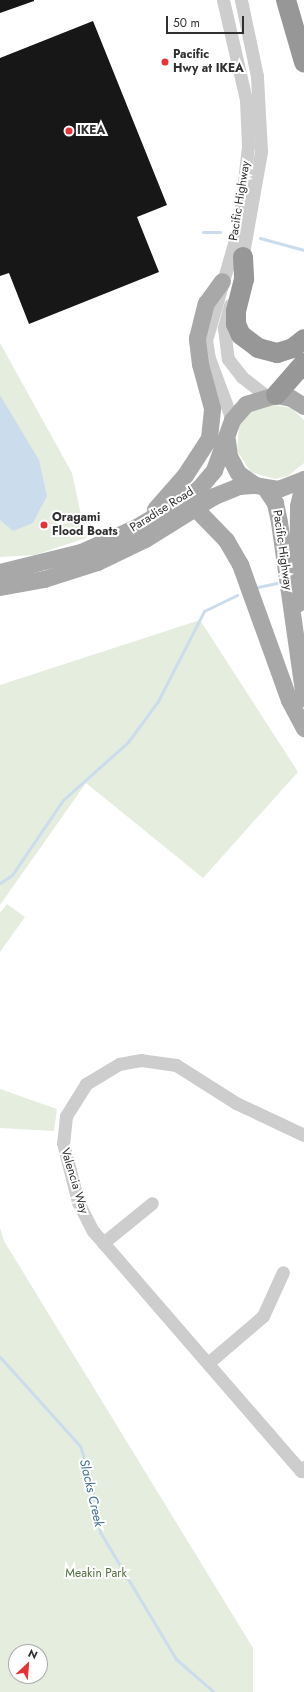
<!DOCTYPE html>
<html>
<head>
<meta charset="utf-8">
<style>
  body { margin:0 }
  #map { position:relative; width:304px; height:1692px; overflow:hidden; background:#fff; font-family:Jost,sans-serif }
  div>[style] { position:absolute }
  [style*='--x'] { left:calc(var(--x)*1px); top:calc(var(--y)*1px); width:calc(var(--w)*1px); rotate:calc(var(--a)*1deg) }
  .green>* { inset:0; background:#e5edde }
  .water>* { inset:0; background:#cbdded }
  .stream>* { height:3px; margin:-1.5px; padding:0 1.5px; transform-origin:1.5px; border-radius:1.5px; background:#cbdded }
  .building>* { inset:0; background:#171717 }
  .minor>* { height:13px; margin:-6.5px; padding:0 6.5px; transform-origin:6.5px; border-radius:6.5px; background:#cdcdcd }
  .major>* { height:17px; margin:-8.5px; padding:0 8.5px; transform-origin:8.5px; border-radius:8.5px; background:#a8a8a8 }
  .highway>* { height:20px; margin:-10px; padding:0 10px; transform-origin:10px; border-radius:10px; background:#979797 }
  .dots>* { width:11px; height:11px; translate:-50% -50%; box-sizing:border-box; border:2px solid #fff; border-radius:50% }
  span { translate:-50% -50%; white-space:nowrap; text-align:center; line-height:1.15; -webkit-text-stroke:4px #fff; paint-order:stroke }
  .poi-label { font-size:12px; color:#303030; font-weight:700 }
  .left { translate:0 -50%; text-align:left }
  .street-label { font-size:12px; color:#303030 }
  .park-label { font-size:12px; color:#506c3d }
  .water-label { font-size:13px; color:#3d6d93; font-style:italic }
  .north { position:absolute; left:8px; top:1644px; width:40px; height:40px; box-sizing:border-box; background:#fff; border:1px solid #acacac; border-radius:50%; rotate:26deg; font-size:11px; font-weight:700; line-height:16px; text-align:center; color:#303030 }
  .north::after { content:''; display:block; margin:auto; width:14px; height:18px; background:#e63335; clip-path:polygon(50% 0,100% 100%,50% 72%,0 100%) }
  .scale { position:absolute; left:166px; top:16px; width:78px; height:18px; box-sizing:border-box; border:2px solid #303030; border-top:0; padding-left:5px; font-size:12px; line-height:14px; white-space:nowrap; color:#303030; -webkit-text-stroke:3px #fff; paint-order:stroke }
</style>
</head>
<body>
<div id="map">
  <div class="green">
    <div style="clip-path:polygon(0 343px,72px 473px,86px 538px,35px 555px,0 557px)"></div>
    <div style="clip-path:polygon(268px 404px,291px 408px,304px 420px,304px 463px,288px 476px,275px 479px,251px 472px,237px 451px,239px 426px,246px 415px)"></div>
    <div style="clip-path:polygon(200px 620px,298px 772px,203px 878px,86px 783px,0 905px,0 685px)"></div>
    <div style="clip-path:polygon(7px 904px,25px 917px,0 952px,0 913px)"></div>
    <div style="clip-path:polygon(0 1089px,57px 1109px,54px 1131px,0 1128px)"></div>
    <div style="clip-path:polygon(evenodd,0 1228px,4px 1241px,253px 1648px,253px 1692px,0 1692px,0 1228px,16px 1652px,40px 1652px,40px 1676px,16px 1676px,16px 1652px)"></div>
  </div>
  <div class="water">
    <div style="clip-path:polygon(0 395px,39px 460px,47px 496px,33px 523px,13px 531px,0 520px)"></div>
  </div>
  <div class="stream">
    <div style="--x:203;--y:232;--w:17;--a:0"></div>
    <div style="--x:260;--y:238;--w:46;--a:15.3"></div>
    <div style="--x:258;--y:587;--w:19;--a:-12"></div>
    <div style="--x:0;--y:883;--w:14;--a:-34"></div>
    <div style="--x:12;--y:875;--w:91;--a:-55.8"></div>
    <div style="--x:63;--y:800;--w:87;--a:-41.7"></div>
    <div style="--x:128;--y:742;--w:51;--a:-53.8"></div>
    <div style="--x:158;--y:701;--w:101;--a:-62.9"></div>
    <div style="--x:204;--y:611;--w:37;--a:-26"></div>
    <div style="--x:0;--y:1357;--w:120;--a:48"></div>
    <div style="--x:80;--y:1446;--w:28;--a:71"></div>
    <div style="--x:89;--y:1472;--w:61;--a:79.6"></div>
    <div style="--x:100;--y:1532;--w:148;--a:59.1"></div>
    <div style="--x:176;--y:1659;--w:50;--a:41"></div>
  </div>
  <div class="building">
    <div style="clip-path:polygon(0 0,34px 0,34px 1px,0 13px)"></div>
    <div style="clip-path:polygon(93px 21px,167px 205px,137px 217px,159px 272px,29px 324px,9px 273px,0 276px,0 58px)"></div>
  </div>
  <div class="minor">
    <div style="--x:223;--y:0;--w:103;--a:77"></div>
    <div style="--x:246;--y:100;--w:46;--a:87.5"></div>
    <div style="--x:248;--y:146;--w:81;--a:96.4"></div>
    <div style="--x:239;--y:226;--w:119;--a:106.1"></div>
    <div style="--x:206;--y:340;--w:18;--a:81"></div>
    <div style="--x:209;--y:358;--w:66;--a:69.6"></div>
    <div style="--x:241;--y:265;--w:116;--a:-80"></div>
    <div style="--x:261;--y:151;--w:75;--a:-93.1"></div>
    <div style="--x:257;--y:76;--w:78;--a:-101.9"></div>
    <div style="--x:230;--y:305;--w:24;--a:105"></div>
    <div style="--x:224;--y:328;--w:31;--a:83"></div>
    <div style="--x:228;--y:359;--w:23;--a:52"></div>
    <div style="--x:242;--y:377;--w:29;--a:38"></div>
    <div style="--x:304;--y:1135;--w:75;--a:-154.8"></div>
    <div style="--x:236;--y:1103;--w:71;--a:-147.7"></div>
    <div style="--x:176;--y:1065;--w:35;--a:-172"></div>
    <div style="--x:141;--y:1060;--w:22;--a:170"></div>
    <div style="--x:119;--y:1064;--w:39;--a:149"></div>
    <div style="--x:86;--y:1084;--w:38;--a:122"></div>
    <div style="--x:66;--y:1116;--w:27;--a:96"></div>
    <div style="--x:63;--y:1143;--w:61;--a:75.7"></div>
    <div style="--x:78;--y:1202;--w:33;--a:63"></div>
    <div style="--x:93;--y:1231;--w:318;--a:49.1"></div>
    <div style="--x:301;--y:1471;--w:5;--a:-53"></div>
    <div style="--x:103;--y:1243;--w:63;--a:-39.2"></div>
    <div style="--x:208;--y:1363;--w:72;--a:-40.5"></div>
    <div style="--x:263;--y:1316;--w:48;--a:-65.6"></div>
  </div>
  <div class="major">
    <div style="--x:227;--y:440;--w:16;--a:83"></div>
    <div style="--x:229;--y:456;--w:19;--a:62"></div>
    <div style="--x:238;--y:473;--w:21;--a:35"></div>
    <div style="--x:255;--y:485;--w:23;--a:10"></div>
    <div style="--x:278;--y:489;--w:28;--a:-21"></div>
    <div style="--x:265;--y:488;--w:18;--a:56"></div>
    <div style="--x:275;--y:503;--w:19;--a:78"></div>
    <div style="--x:279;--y:522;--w:178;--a:81.9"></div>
    <div style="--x:195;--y:508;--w:45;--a:45.9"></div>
    <div style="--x:226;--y:540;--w:28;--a:60"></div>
    <div style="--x:240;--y:564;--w:145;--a:70.2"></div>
    <div style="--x:289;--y:700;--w:32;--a:62"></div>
    <div style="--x:155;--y:509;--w:45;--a:-48.6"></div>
    <div style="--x:185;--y:475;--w:44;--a:-57"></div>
    <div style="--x:209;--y:438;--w:30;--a:-84"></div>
    <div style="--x:212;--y:408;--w:46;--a:-105.3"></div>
    <div style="--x:200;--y:364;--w:26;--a:-97"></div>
    <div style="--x:197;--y:338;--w:36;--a:-76"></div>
    <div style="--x:206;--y:303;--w:27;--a:-54"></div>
    <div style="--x:0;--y:572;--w:83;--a:-13.9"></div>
    <div style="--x:81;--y:552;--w:60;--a:-24.4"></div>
    <div style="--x:136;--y:527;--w:56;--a:-30.3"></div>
    <div style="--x:184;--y:499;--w:19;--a:-36"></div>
    <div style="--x:199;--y:488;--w:23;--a:-50"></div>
    <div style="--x:214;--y:470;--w:53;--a:-70.2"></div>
    <div style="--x:232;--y:420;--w:21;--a:-49"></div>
    <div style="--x:246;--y:404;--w:31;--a:-17"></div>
    <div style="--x:276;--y:395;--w:15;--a:11"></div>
    <div style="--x:291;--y:398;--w:15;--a:32"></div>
    <div style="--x:0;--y:587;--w:45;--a:-10.3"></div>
    <div style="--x:44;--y:579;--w:56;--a:-17.8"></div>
    <div style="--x:97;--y:562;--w:53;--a:-25.6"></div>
    <div style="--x:145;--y:539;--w:81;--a:-31.9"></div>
    <div style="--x:214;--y:496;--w:27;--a:-22"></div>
    <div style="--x:239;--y:486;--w:16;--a:-4"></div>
    <div style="--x:297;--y:604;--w:98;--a:-89.4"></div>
    <div style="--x:298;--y:506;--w:28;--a:-77"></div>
  </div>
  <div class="highway">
    <div style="--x:286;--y:0;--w:65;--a:73.8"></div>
    <div style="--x:243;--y:257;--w:22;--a:87"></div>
    <div style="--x:244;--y:279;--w:33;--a:104"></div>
    <div style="--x:236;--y:311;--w:13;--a:90"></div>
    <div style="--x:236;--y:324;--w:12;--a:66"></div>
    <div style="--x:241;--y:335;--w:21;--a:37"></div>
    <div style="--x:258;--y:348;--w:20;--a:15"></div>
    <div style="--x:277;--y:353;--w:17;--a:-17"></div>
    <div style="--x:293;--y:348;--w:14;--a:-39"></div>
    <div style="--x:276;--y:395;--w:43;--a:-48.8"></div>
  </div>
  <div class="dots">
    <div style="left:165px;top:62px;background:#e63335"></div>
    <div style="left:69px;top:131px;background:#e63335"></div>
    <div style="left:44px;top:525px;background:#e63335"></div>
  </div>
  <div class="poi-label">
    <span class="left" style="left:173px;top:62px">Pacific<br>Hwy at IKEA</span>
    <span class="left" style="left:77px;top:131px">IKEA</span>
    <span class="left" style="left:52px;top:525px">Oragami<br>Flood Boats</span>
  </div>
  <div class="street-label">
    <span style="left:240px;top:201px;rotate:-81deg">Pacific Highway</span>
    <span style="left:162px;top:510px;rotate:-32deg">Paradise Road</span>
    <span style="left:282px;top:550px;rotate:82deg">Pacific Highway</span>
    <span style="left:74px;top:1181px;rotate:73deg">Valencia Way</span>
  </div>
  <div class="park-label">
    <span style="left:96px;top:1574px">Meakin Park</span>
  </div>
  <div class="water-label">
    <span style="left:91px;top:1493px;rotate:77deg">Slacks Creek</span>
  </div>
  <div class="north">N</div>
  <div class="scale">50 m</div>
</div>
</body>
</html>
